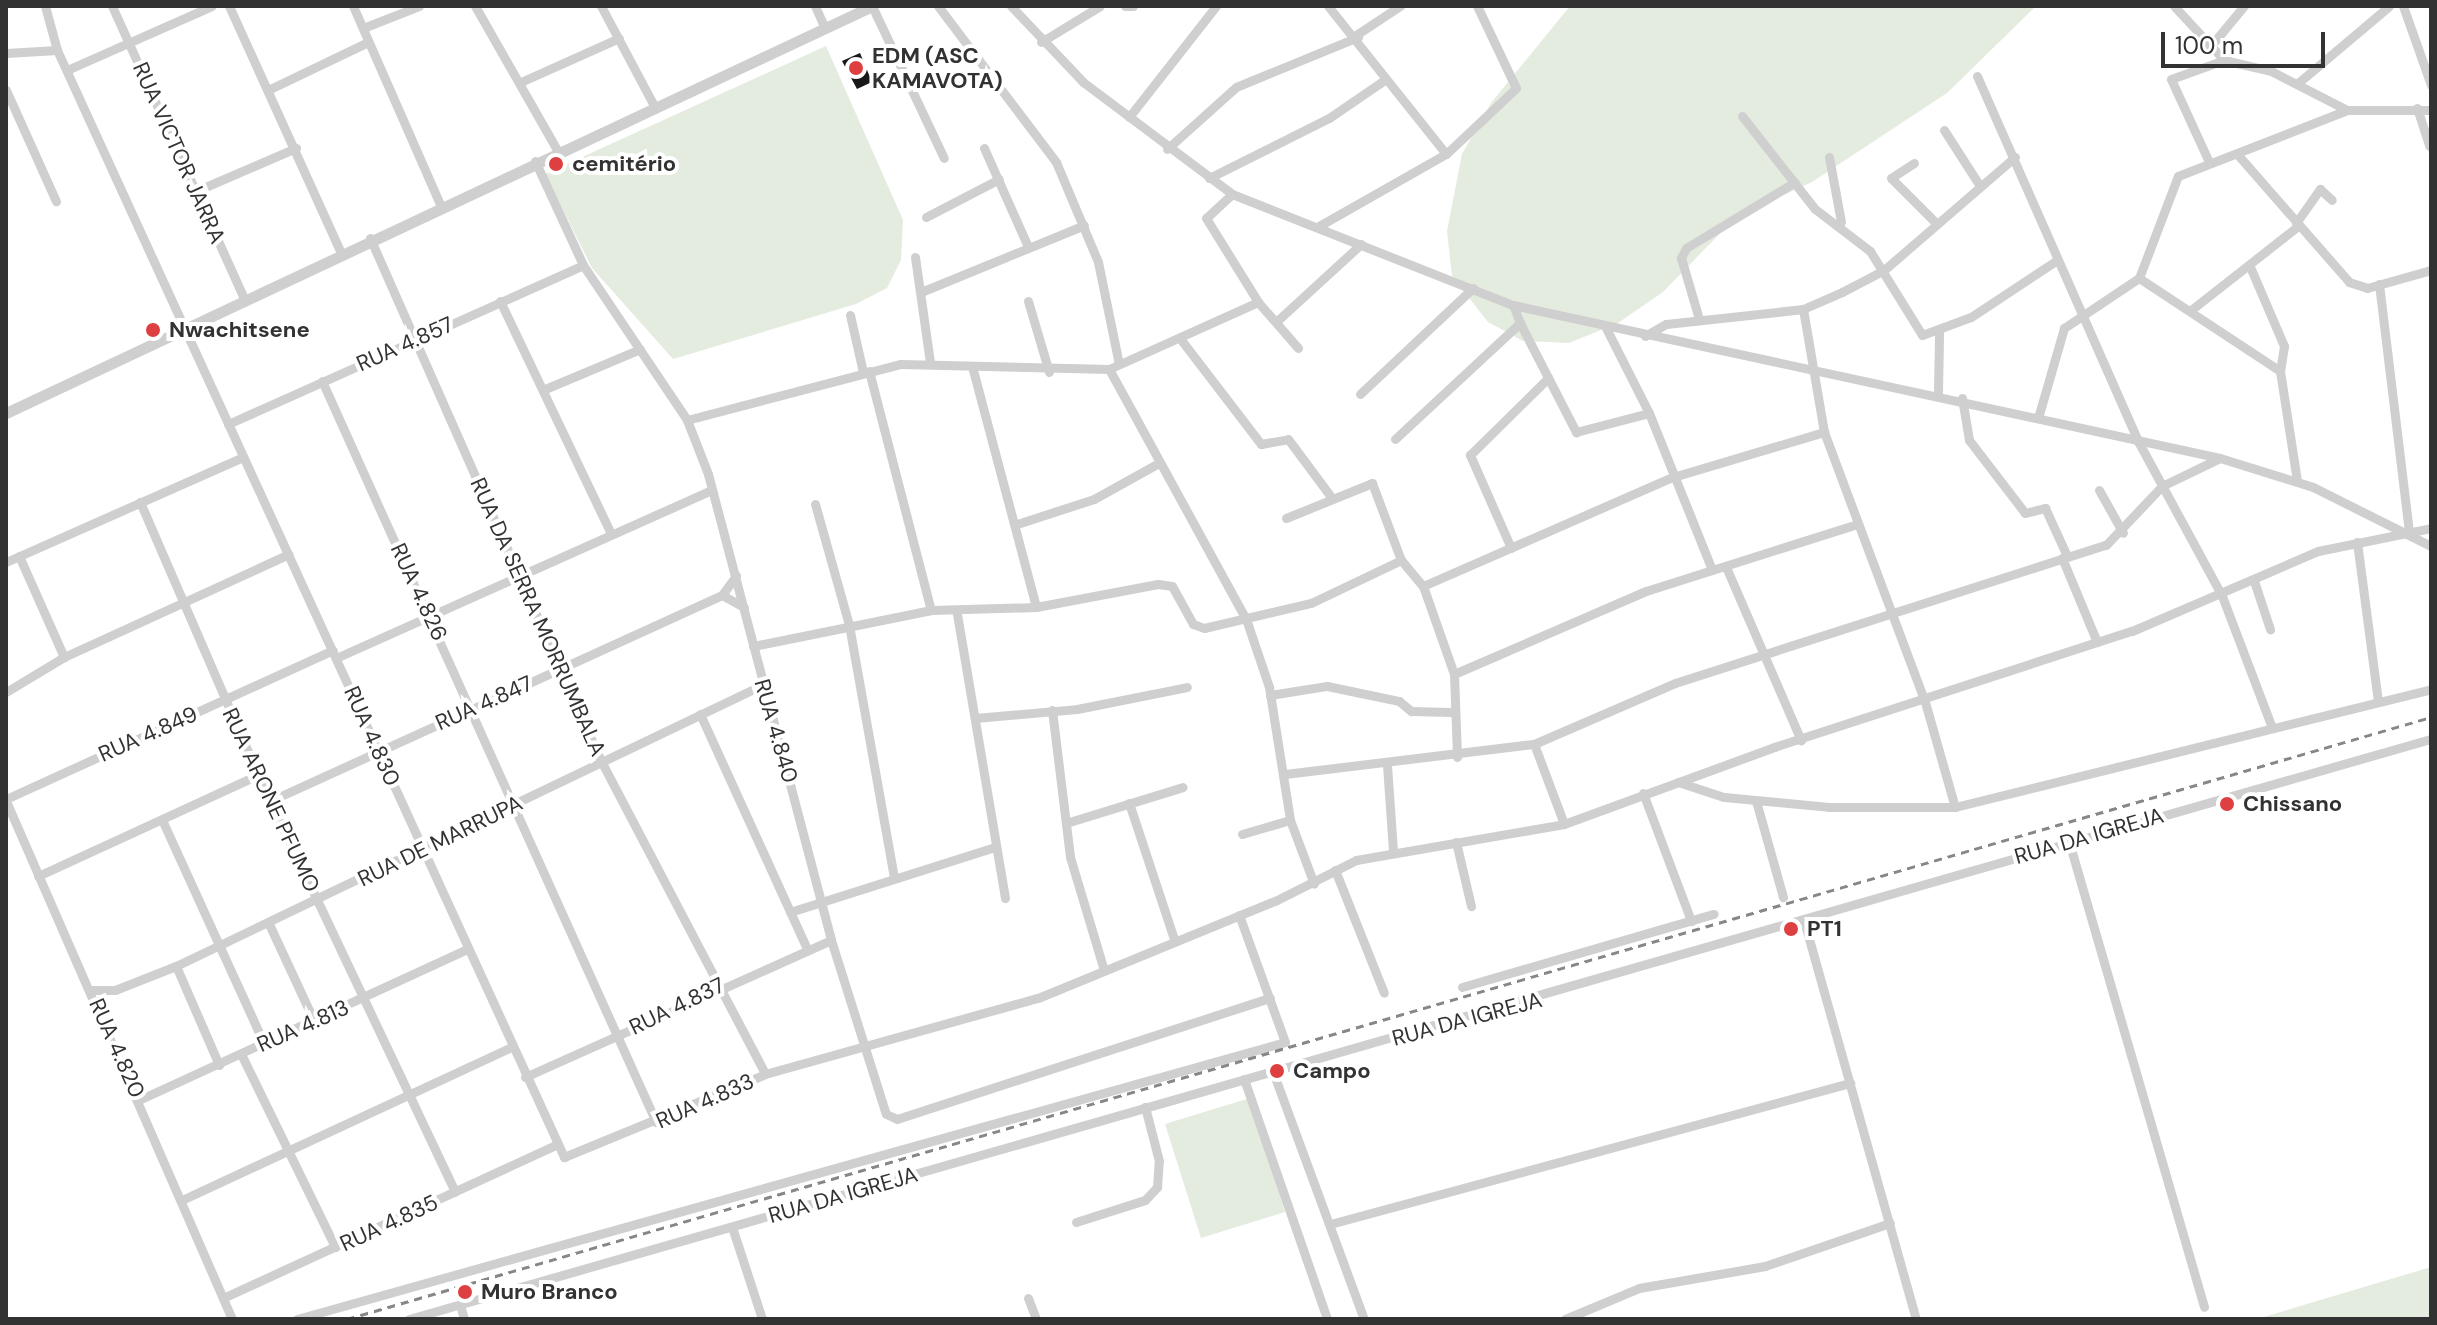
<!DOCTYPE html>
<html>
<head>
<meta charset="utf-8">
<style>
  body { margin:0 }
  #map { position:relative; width:2437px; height:1325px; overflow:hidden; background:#fff; font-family:"DM Sans",sans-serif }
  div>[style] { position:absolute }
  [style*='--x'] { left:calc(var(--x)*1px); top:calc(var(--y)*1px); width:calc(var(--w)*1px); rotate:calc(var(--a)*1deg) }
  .green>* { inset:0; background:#e4ebdf }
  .building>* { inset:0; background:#191919 }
  .minor>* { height:9px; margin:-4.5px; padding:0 4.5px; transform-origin:4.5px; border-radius:4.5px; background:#cfcfcf }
  .tertiary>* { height:11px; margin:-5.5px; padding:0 5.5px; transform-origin:5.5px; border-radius:5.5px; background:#cfcfcf }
  .rail>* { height:3px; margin-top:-1.5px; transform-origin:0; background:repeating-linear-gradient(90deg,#878787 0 8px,transparent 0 14px) }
  .dots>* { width:22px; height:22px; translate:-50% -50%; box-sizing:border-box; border:4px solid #fff; border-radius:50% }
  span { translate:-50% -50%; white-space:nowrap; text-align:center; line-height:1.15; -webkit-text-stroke:8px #fff; paint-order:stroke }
  .poi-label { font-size:22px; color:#323232; font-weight:700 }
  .left { translate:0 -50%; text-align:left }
  .street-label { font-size:22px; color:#323232 }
  .frame { position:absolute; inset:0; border:8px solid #323232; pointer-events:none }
  .scale { position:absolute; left:2161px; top:32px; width:164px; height:36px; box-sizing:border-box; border:4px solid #323232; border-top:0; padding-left:10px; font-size:24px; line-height:28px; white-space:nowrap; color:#323232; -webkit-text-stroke:6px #fff; paint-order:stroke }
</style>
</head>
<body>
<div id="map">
  <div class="green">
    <div style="clip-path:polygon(1570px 6px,2036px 6px,1947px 93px,1812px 182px,1736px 217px,1663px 292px,1618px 323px,1569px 343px,1523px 341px,1488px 322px,1452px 276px,1447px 231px,1462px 154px,1491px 103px)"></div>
    <div style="clip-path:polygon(826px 46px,903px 220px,901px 260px,887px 288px,856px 304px,673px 359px,592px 268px,545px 174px)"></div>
    <div style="clip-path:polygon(1250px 1098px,1285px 1212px,1201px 1238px,1165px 1124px)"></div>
    <div style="clip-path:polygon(2431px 1267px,2431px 1319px,2257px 1319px)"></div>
  </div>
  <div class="building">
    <div style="clip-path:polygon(860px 53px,872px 82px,857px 89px,842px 61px)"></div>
  </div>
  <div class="minor">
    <div style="--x:45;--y:6;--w:46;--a:74.7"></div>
    <div style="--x:57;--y:50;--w:1218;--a:65.39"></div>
    <div style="--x:564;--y:1157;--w:217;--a:-22.4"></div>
    <div style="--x:765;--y:1074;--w:283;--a:-15.6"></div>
    <div style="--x:1038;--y:998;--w:256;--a:-22.3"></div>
    <div style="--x:1275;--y:901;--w:91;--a:-26.8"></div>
    <div style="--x:1356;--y:860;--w:211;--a:-9.8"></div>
    <div style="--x:1564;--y:824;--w:224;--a:-20.1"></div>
    <div style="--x:1774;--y:747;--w:376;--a:-18"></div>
    <div style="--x:2132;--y:631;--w:202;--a:-23.3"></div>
    <div style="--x:2318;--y:551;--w:115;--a:-11.5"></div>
    <div style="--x:112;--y:6;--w:324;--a:65.7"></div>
    <div style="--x:229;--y:6;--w:271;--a:65.6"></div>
    <div style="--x:353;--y:6;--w:219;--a:66.3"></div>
    <div style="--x:475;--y:6;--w:166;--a:60.3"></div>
    <div style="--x:601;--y:6;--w:111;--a:62"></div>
    <div style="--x:815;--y:6;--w:24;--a:66"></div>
    <div style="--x:872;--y:6;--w:168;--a:64.7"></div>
    <div style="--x:938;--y:6;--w:196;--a:52.9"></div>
    <div style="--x:1056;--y:162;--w:108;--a:67.2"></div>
    <div style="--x:1098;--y:262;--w:104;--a:78.4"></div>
    <div style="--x:1011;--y:6;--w:105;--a:46.5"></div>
    <div style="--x:1083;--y:82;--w:186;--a:36.9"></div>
    <div style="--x:1232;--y:194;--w:302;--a:21.6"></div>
    <div style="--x:1513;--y:305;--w:723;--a:12.21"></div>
    <div style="--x:2220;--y:458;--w:97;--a:17.3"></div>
    <div style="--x:2313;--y:487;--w:132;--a:26.6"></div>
    <div style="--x:1125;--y:6;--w:8;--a:0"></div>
    <div style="--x:1328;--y:6;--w:189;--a:51.4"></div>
    <div style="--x:2174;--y:6;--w:74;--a:47.2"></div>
    <div style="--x:2224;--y:60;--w:48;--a:13.2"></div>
    <div style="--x:2271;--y:71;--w:85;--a:27.2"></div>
    <div style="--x:2403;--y:6;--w:84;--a:70.5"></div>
    <div style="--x:363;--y:28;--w:60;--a:-21.4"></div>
    <div style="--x:1356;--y:35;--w:53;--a:-33.4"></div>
    <div style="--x:1041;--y:42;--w:69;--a:-31.4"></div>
    <div style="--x:2209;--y:48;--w:55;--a:-50.2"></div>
    <div style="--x:6;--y:53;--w:51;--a:-3.4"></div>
    <div style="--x:67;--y:70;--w:158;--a:-23.8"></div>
    <div style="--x:1977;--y:76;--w:401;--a:66.2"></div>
    <div style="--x:2139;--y:443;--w:174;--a:61.5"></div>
    <div style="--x:2222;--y:596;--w:138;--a:69.2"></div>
    <div style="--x:523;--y:81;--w:105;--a:-24.1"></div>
    <div style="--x:2298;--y:83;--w:119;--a:-40.2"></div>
    <div style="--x:270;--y:89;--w:109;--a:-25.6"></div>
    <div style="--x:6;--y:90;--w:122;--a:65.8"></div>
    <div style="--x:2417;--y:108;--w:40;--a:72"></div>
    <div style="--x:1742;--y:116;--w:118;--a:51.9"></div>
    <div style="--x:1815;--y:209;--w:69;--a:37.4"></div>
    <div style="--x:1870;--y:251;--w:99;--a:58.2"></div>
    <div style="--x:1922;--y:335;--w:52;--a:-20.2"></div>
    <div style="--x:1971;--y:317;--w:103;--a:-33.5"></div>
    <div style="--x:1129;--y:117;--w:141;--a:-51.9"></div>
    <div style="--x:1944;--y:130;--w:67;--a:57.3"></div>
    <div style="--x:984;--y:148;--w:108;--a:66"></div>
    <div style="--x:1167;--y:149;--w:93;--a:-41.9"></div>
    <div style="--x:1236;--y:87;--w:132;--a:-22.3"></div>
    <div style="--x:2238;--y:155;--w:169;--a:48.8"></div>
    <div style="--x:2349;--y:282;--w:19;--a:18"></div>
    <div style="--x:2367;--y:288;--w:66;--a:-15.7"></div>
    <div style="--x:1829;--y:157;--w:66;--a:79.5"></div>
    <div style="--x:535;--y:161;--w:115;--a:65.2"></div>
    <div style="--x:583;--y:265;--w:187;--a:56.1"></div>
    <div style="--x:687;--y:420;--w:58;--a:68.7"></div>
    <div style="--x:708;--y:474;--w:482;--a:75.2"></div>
    <div style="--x:831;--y:940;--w:182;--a:72.5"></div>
    <div style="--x:886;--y:1114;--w:12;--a:24"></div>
    <div style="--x:897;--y:1119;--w:392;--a:-18"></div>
    <div style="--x:2209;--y:162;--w:91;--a:-114.6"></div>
    <div style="--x:2171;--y:79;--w:56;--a:-19.7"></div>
    <div style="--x:1914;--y:163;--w:27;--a:147"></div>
    <div style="--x:1891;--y:178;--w:64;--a:45"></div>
    <div style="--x:1209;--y:178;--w:134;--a:-26.6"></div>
    <div style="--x:1329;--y:118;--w:69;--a:-34.4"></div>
    <div style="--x:196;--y:191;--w:109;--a:-23.3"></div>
    <div style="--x:1232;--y:194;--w:35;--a:137"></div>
    <div style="--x:1206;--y:218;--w:99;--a:58.2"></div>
    <div style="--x:1258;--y:302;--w:61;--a:49"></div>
    <div style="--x:926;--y:217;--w:82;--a:-27.5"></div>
    <div style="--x:2296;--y:223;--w:42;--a:-54.8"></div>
    <div style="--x:2320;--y:189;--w:16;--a:43"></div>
    <div style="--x:1319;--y:226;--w:146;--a:-29.6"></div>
    <div style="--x:1446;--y:154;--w:96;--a:-43.3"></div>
    <div style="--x:1516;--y:88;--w:91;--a:-115.4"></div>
    <div style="--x:370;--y:238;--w:572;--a:66.17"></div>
    <div style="--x:601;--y:761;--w:353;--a:62.3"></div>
    <div style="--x:915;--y:257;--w:107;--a:81.9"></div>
    <div style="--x:2251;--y:269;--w:84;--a:66.8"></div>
    <div style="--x:2284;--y:346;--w:25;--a:99"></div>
    <div style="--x:2139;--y:278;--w:169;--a:33.4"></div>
    <div style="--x:2280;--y:371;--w:111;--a:81.2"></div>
    <div style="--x:2379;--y:284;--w:250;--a:83.1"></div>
    <div style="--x:921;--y:292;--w:176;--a:-22.3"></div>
    <div style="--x:500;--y:301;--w:258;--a:64.5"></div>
    <div style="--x:1028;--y:301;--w:74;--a:73.5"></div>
    <div style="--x:1803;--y:309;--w:125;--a:80.3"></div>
    <div style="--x:1824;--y:432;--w:288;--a:69.5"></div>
    <div style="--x:1925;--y:702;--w:109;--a:74.1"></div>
    <div style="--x:2191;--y:310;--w:136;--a:-38.1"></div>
    <div style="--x:850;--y:315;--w:58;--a:77.2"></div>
    <div style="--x:1699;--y:319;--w:64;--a:-106.4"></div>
    <div style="--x:1681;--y:258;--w:11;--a:-63"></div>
    <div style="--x:1686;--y:248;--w:127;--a:-31.2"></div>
    <div style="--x:1277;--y:321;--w:114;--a:-42.5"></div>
    <div style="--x:1520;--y:323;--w:123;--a:62.8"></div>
    <div style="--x:1576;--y:432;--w:75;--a:-14.6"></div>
    <div style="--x:1606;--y:328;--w:95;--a:63.2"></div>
    <div style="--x:1649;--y:413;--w:169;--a:68.1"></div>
    <div style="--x:1645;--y:336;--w:24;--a:-30"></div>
    <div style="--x:1666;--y:324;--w:138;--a:-6.2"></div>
    <div style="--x:1803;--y:309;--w:43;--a:-23.6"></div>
    <div style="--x:1842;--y:292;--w:47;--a:-27.6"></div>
    <div style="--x:1884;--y:270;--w:173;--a:-40.8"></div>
    <div style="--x:1182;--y:341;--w:130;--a:52.5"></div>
    <div style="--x:1261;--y:444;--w:27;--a:-10"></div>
    <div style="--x:1288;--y:439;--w:72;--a:53.4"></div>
    <div style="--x:1109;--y:369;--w:285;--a:61.3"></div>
    <div style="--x:1246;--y:619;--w:72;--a:71.3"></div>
    <div style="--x:1269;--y:687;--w:135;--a:81"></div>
    <div style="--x:1290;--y:820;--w:68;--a:69.4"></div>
    <div style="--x:973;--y:370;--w:245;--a:75.1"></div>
    <div style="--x:869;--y:371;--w:247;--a:75.5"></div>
    <div style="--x:322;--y:381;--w:813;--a:65.74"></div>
    <div style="--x:545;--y:389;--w:103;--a:-22.8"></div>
    <div style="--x:1938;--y:393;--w:60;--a:-89"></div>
    <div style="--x:1360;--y:394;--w:155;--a:-43.2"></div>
    <div style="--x:1962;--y:398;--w:43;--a:80.5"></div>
    <div style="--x:1969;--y:440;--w:92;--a:52.5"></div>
    <div style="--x:2025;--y:513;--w:21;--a:-14"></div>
    <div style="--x:2045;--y:508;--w:53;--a:65.4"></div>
    <div style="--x:2038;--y:418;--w:94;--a:-73.9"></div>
    <div style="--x:2064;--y:328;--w:90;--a:-33.7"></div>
    <div style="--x:2139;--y:278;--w:109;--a:-69.1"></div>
    <div style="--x:2178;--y:176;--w:181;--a:-21.3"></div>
    <div style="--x:2347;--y:110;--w:84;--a:0"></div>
    <div style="--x:687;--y:420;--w:221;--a:-14.7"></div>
    <div style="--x:901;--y:364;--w:208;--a:1.4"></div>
    <div style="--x:1109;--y:369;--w:163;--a:-24.2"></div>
    <div style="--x:228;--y:424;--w:389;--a:-24.1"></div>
    <div style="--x:1395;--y:439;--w:171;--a:-42.9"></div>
    <div style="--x:1520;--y:323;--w:19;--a:-111"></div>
    <div style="--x:2099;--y:490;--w:49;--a:60.8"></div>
    <div style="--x:140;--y:502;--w:297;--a:66.6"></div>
    <div style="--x:258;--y:775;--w:461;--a:64.7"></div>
    <div style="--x:815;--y:504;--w:126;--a:74.3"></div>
    <div style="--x:849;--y:625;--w:257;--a:79.9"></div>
    <div style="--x:1286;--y:518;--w:93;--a:-22.1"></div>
    <div style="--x:1372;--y:483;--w:82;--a:69.4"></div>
    <div style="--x:1017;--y:524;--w:81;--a:-18"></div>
    <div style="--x:1094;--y:499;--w:72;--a:-29.1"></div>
    <div style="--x:2357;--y:542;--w:161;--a:82.5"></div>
    <div style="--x:1511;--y:548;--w:102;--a:-113.8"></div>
    <div style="--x:1470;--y:455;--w:110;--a:-44.6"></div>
    <div style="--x:19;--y:556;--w:111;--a:66"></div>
    <div style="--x:2062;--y:558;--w:91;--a:67.4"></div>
    <div style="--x:6;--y:562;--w:259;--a:-23.9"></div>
    <div style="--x:1726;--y:567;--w:189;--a:66.6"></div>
    <div style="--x:2254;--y:581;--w:51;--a:71.6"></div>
    <div style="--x:1423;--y:586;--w:93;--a:70.6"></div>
    <div style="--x:1454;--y:674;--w:83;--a:87.9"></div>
    <div style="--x:722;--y:595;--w:25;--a:29"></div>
    <div style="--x:957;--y:614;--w:288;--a:80.4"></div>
    <div style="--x:753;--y:646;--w:182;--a:-11.4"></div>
    <div style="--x:931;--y:610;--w:105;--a:-1.6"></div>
    <div style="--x:1036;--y:607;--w:124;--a:-10.7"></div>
    <div style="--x:1158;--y:584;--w:14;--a:8"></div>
    <div style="--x:1172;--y:586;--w:43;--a:61.1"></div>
    <div style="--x:1193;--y:624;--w:12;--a:20"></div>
    <div style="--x:1204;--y:628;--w:110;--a:-13.2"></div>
    <div style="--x:1311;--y:603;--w:100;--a:-25.5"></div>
    <div style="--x:1401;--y:560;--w:34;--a:50"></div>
    <div style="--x:1423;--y:586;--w:273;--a:-23.6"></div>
    <div style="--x:1673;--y:477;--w:158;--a:-16.6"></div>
    <div style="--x:336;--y:658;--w:411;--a:-24.1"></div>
    <div style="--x:1454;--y:674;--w:209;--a:-23.4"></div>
    <div style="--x:1646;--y:591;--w:221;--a:-17.6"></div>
    <div style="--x:6;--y:692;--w:68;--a:-31.1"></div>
    <div style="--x:64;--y:657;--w:247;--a:-24.6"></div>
    <div style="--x:1270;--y:695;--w:58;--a:-9"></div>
    <div style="--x:1327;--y:686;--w:74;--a:11.8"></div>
    <div style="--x:1399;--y:701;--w:16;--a:40"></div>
    <div style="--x:1411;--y:711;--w:40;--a:1.4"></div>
    <div style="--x:1052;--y:710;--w:148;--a:83"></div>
    <div style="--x:1070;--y:857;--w:118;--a:73.3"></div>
    <div style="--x:700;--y:714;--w:258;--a:65.5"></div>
    <div style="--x:975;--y:718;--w:102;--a:-5"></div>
    <div style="--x:1077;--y:709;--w:112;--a:-11.3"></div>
    <div style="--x:1534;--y:744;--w:85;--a:69.4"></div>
    <div style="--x:1387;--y:765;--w:85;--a:86"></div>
    <div style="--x:1285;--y:774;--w:251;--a:-6.9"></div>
    <div style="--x:1534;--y:744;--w:154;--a:-23.4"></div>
    <div style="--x:1675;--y:683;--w:453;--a:-17.8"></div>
    <div style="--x:2106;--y:545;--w:81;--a:-46.5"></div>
    <div style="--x:2162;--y:486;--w:64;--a:-25.8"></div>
    <div style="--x:1678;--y:782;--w:48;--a:18.1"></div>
    <div style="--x:1724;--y:797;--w:105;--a:5.4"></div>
    <div style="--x:1829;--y:807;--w:126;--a:0"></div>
    <div style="--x:1955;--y:807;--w:490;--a:-13.9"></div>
    <div style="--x:1643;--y:793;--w:137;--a:69.4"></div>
    <div style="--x:6;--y:799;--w:359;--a:-24.5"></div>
    <div style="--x:6;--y:801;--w:565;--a:66.43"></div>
    <div style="--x:270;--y:801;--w:497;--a:-24.5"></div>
    <div style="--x:722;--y:595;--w:24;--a:-54"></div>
    <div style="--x:1756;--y:801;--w:100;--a:74.3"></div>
    <div style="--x:1129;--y:803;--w:146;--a:71.7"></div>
    <div style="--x:163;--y:822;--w:244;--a:65.5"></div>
    <div style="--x:1066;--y:823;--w:122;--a:-17.1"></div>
    <div style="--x:1242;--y:834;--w:50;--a:-16.3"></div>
    <div style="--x:1456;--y:842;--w:66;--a:76.8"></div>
    <div style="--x:2069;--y:842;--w:484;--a:73.8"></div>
    <div style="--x:1335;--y:870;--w:132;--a:68.3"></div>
    <div style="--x:38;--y:876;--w:242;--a:-24.7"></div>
    <div style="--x:790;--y:912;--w:215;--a:-17.6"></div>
    <div style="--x:1804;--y:921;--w:413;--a:74.3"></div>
    <div style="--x:269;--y:924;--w:107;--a:65.1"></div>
    <div style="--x:176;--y:966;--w:108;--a:66.5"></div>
    <div style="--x:1462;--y:987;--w:262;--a:-16.2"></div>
    <div style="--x:91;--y:990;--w:24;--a:0"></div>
    <div style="--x:115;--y:990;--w:66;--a:-21.5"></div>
    <div style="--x:176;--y:966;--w:650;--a:-25.62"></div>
    <div style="--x:241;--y:1054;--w:215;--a:64"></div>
    <div style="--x:1273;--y:1072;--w:263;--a:69.8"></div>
    <div style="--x:525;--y:1077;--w:335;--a:-24.1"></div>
    <div style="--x:1244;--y:1079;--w:254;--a:70.9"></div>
    <div style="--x:141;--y:1099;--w:357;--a:-24.7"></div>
    <div style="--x:184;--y:1199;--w:358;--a:-24.9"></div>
    <div style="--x:1076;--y:1222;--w:72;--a:-17.7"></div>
    <div style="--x:1145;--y:1200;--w:18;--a:-47"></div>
    <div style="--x:1157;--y:1187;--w:26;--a:-86"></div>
    <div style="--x:1159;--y:1161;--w:56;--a:-104.5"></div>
    <div style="--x:1334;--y:1223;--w:535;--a:-15.18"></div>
    <div style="--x:732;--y:1227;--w:97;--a:71.9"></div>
    <div style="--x:223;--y:1298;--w:364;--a:-24.7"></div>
    <div style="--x:1028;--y:1298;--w:22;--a:69"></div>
    <div style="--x:460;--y:1305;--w:15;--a:74"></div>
    <div style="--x:297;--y:1319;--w:1026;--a:-15.66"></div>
    <div style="--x:1285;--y:1042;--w:135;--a:-109.9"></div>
    <div style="--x:409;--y:1319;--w:2104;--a:-16.01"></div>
    <div style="--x:1565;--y:1319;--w:80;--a:-22.7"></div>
    <div style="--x:1639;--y:1288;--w:128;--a:-9.9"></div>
    <div style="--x:1765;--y:1266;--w:132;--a:-19"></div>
  </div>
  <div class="tertiary">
    <div style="--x:6;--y:413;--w:957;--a:-25.17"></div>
  </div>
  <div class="rail">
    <div style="--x:347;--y:1319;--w:2169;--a:-16.11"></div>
  </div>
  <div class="dots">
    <div style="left:856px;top:68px;background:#de3f40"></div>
    <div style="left:556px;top:164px;background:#de3f40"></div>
    <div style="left:153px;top:330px;background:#de3f40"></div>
    <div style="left:2227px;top:804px;background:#de3f40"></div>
    <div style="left:1791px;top:929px;background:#de3f40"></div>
    <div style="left:1277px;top:1071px;background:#de3f40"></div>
    <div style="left:465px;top:1292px;background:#de3f40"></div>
  </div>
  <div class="poi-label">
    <span class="left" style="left:872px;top:68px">EDM (ASC<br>KAMAVOTA)</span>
    <span class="left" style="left:572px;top:164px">cemitério</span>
    <span class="left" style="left:169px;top:330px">Nwachitsene</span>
    <span class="left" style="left:2243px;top:804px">Chissano</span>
    <span class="left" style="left:1807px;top:929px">PT1</span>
    <span class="left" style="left:1293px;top:1071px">Campo</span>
    <span class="left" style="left:481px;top:1292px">Muro Branco</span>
  </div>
  <div class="street-label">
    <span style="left:179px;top:153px;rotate:66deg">RUA VICTOR JARRA</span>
    <span style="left:405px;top:344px;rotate:-24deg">RUA 4.857</span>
    <span style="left:419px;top:592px;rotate:65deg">RUA 4.826</span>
    <span style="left:538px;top:617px;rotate:66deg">RUA DA SERRA MORRUMBALA</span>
    <span style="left:484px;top:703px;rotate:-24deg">RUA 4.847</span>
    <span style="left:776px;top:731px;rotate:74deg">RUA 4.840</span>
    <span style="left:148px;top:734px;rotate:-24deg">RUA 4.849</span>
    <span style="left:372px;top:736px;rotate:66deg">RUA 4.830</span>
    <span style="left:271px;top:800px;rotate:65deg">RUA ARONE PFUMO</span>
    <span style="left:2089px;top:836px;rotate:-16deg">RUA DA IGREJA</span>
    <span style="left:440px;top:841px;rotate:-26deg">RUA DE MARRUPA</span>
    <span style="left:677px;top:1006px;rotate:-26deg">RUA 4.837</span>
    <span style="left:1467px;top:1019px;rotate:-15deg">RUA DA IGREJA</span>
    <span style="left:303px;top:1026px;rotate:-24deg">RUA 4.813</span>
    <span style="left:117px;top:1048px;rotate:66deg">RUA 4.820</span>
    <span style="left:705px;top:1101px;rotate:-24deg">RUA 4.833</span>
    <span style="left:843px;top:1195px;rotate:-16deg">RUA DA IGREJA</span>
    <span style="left:389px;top:1223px;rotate:-25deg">RUA 4.835</span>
  </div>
  <div class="frame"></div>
  <div class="scale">100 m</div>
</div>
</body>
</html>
